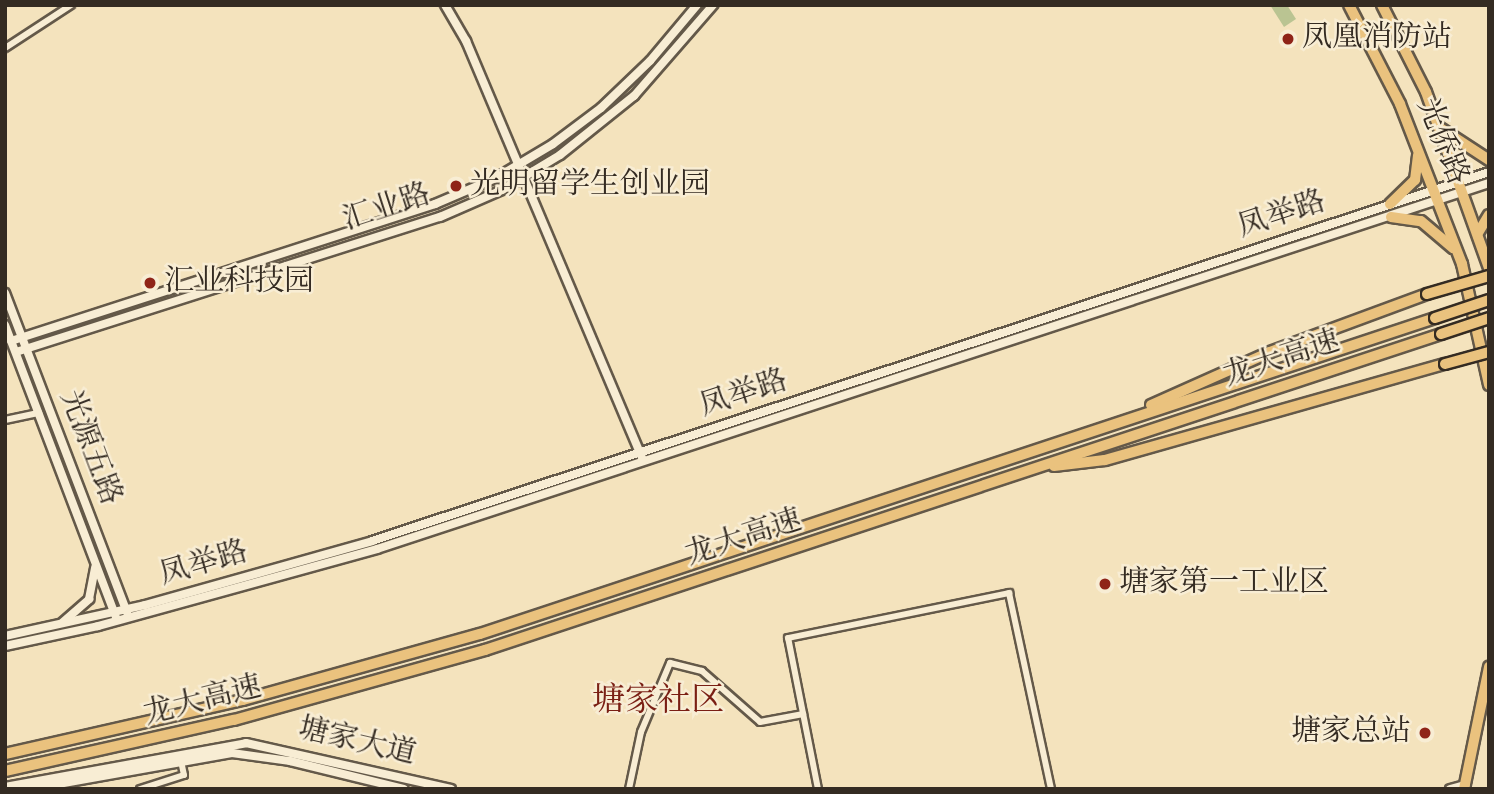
<!DOCTYPE html>
<html>
<head>
<meta charset="utf-8">
<style>
  body { margin:0 }
  #map { position:relative; width:1494px; height:794px; overflow:hidden; background:#f4e3bd; font-family:"Sorts Mill Goudy","Noto Serif SC",serif }
  div>[style] { position:absolute }
  [style*='--x'] { left:calc(var(--x)*1px); top:calc(var(--y)*1px); width:calc(var(--w)*1px); rotate:calc(var(--a)*1deg) }
  .green>* { inset:0; background:#bac492 }
  .roads { filter:drop-shadow(2px 0 #645949) drop-shadow(-2px 0 #645949) drop-shadow(0 2px #645949) drop-shadow(0 -2px #645949) }
  .minor>* { height:6px; margin:-3px; padding:0 3px; transform-origin:3px; border-radius:3px; background:#f8edd4 }
  .tertiary>* { height:8px; margin:-4px; padding:0 4px; transform-origin:4px; border-radius:4px; background:#f8edd4 }
  .primary>* { height:10px; margin:-5px; padding:0 5px; transform-origin:5px; border-radius:5px; background:#eac27e }
  .motorway>* { height:10px; margin:-5px; padding:0 5px; transform-origin:5px; border-radius:5px; background:#eac27e }
  .bridges { filter:drop-shadow(2px 0 #342b22) drop-shadow(-2px 0 #342b22) drop-shadow(0 2px #342b22) drop-shadow(0 -2px #342b22) }
  .motorway-bridge>* { height:10px; margin:-5px; padding:0 5px; transform-origin:5px; border-radius:5px; background:#eac27e }
  .dots>* { width:19px; height:19px; translate:-50% -50%; box-sizing:border-box; border:4px solid #f8edd4; border-radius:50% }
  span { translate:-50% -50%; white-space:nowrap; text-align:center; line-height:1.15; -webkit-text-stroke:5px #f8edd4; paint-order:stroke }
  .poi-label { font-size:30px; color:#342b22 }
  .left { translate:0 -50%; text-align:left }
  .right { translate:-100% -50%; text-align:right }
  .street-label { font-size:30px; color:#342b22 }
  .quarter-label { font-size:33px; color:#7a1f14 }
  .frame { position:absolute; inset:0; border:7px solid #342b22; pointer-events:none }
</style>
</head>
<body>
<div id="map">
  <div class="green">
    <div style="clip-path:polygon(1270px 5px,1287px 5px,1296px 19px,1284px 27px)"></div>
  </div>
  <div class="roads">
    <div class="minor">
      <div style="--x:5;--y:48;--w:79;--a:-33.1"></div>
      <div style="--x:5;--y:420;--w:35;--a:-12"></div>
      <div style="--x:140;--y:789;--w:46;--a:-17.7"></div>
      <div style="--x:184;--y:775;--w:14;--a:-102"></div>
      <div style="--x:629;--y:789;--w:58;--a:-78.1"></div>
      <div style="--x:641;--y:732;--w:75;--a:-67.2"></div>
      <div style="--x:670;--y:663;--w:33;--a:14"></div>
      <div style="--x:702;--y:671;--w:77;--a:41.3"></div>
      <div style="--x:760;--y:722;--w:44;--a:-10.5"></div>
      <div style="--x:818;--y:789;--w:154;--a:-101.2"></div>
      <div style="--x:788;--y:638;--w:226;--a:-11.5"></div>
      <div style="--x:1009;--y:593;--w:200;--a:77.9"></div>
    </div>
    <div class="tertiary">
      <div style="--x:445;--y:5;--w:42;--a:59.7"></div>
      <div style="--x:466;--y:41;--w:453;--a:67.1"></div>
      <div style="--x:5;--y:293;--w:342;--a:69.1"></div>
      <div style="--x:5;--y:325;--w:312;--a:69.2"></div>
      <div style="--x:11;--y:341;--w:446;--a:-17.9"></div>
      <div style="--x:435;--y:204;--w:66;--a:-23.1"></div>
      <div style="--x:496;--y:178;--w:66;--a:-30.8"></div>
      <div style="--x:553;--y:144;--w:60;--a:-36.9"></div>
      <div style="--x:601;--y:108;--w:68;--a:-43.8"></div>
      <div style="--x:650;--y:61;--w:73;--a:-50"></div>
      <div style="--x:16;--y:352;--w:445;--a:-17.7"></div>
      <div style="--x:440;--y:217;--w:68;--a:-23.5"></div>
      <div style="--x:502;--y:190;--w:68;--a:-31.1"></div>
      <div style="--x:560;--y:155;--w:95;--a:-38.6"></div>
      <div style="--x:634;--y:96;--w:121;--a:-49"></div>
      <div style="--x:63;--y:622;--w:35;--a:-41"></div>
      <div style="--x:89;--y:599;--w:32;--a:-79"></div>
      <div style="--x:5;--y:636;--w:143;--a:-12.5"></div>
      <div style="--x:145;--y:605;--w:236;--a:-15.7"></div>
      <div style="--x:372;--y:541;--w:1176;--a:-18.28"></div>
      <div style="--x:5;--y:646;--w:95;--a:-12.1"></div>
      <div style="--x:98;--y:626;--w:289;--a:-15.4"></div>
      <div style="--x:377;--y:549;--w:1171;--a:-18.22"></div>
      <div style="--x:5;--y:787;--w:245;--a:-10.3"></div>
      <div style="--x:246;--y:743;--w:210;--a:12.6"></div>
      <div style="--x:30;--y:789;--w:205;--a:-10.1"></div>
      <div style="--x:232;--y:753;--w:59;--a:7.9"></div>
      <div style="--x:290;--y:761;--w:117;--a:13.8"></div>
      <div style="--x:1450;--y:789;--w:16;--a:-15"></div>
    </div>
    <div class="primary">
      <div style="--x:1349;--y:5;--w:111;--a:62.7"></div>
      <div style="--x:1400;--y:104;--w:172;--a:68.8"></div>
      <div style="--x:1462;--y:264;--w:124;--a:77.4"></div>
      <div style="--x:1382;--y:5;--w:97;--a:63.2"></div>
      <div style="--x:1426;--y:92;--w:187;--a:70.3"></div>
      <div style="--x:1440;--y:128;--w:59;--a:33.1"></div>
      <div style="--x:1390;--y:204;--w:35;--a:-44"></div>
      <div style="--x:1415;--y:180;--w:25;--a:-83"></div>
      <div style="--x:1391;--y:217;--w:30;--a:8"></div>
      <div style="--x:1421;--y:221;--w:42;--a:40.2"></div>
      <div style="--x:1478;--y:233;--w:21;--a:-59"></div>
      <div style="--x:1464;--y:789;--w:125;--a:-78.4"></div>
    </div>
    <div class="motorway">
      <div style="--x:1151;--y:405;--w:130;--a:-24"></div>
      <div style="--x:1270;--y:352;--w:167;--a:-20.3"></div>
      <div style="--x:1054;--y:466;--w:51;--a:-6.7"></div>
      <div style="--x:1105;--y:460;--w:353;--a:-15.8"></div>
      <div style="--x:5;--y:754;--w:244;--a:-12.8"></div>
      <div style="--x:243;--y:700;--w:246;--a:-15.6"></div>
      <div style="--x:480;--y:634;--w:1006;--a:-18.31"></div>
      <div style="--x:5;--y:771;--w:235;--a:-12.6"></div>
      <div style="--x:234;--y:720;--w:261;--a:-15.6"></div>
      <div style="--x:485;--y:650;--w:1007;--a:-18.29"></div>
    </div>
  </div>
  <div class="bridges">
    <div class="motorway-bridge">
      <div style="--x:1427;--y:294;--w:65;--a:-16.2"></div>
      <div style="--x:1435;--y:318;--w:57;--a:-18.4"></div>
      <div style="--x:1441;--y:334;--w:51;--a:-18.4"></div>
      <div style="--x:1445;--y:364;--w:46;--a:-15.3"></div>
    </div>
  </div>
  <div class="dots">
    <div style="left:1288px;top:39px;background:#8f2418"></div>
    <div style="left:456px;top:186px;background:#8f2418"></div>
    <div style="left:150px;top:283px;background:#8f2418"></div>
    <div style="left:1105px;top:584px;background:#8f2418"></div>
    <div style="left:1425px;top:733px;background:#8f2418"></div>
  </div>
  <div class="poi-label">
    <span class="left" style="left:1302px;top:39px">凤凰消防站</span>
    <span class="left" style="left:470px;top:186px">光明留学生创业园</span>
    <span class="left" style="left:164px;top:283px">汇业科技园</span>
    <span class="left" style="left:1119px;top:584px">塘家第一工业区</span>
    <span class="right" style="left:1411px;top:733px">塘家总站</span>
  </div>
  <div class="street-label">
    <span style="left:1441px;top:142px;rotate:68deg">光侨路</span>
    <span style="left:387px;top:209px;rotate:-18deg">汇业路</span>
    <span style="left:1282px;top:216px;rotate:-18deg">凤举路</span>
    <span style="left:1282px;top:360px;rotate:-18deg">龙大高速</span>
    <span style="left:744px;top:395px;rotate:-18deg">凤举路</span>
    <span style="left:89px;top:448px;rotate:69deg">光源五路</span>
    <span style="left:744px;top:539px;rotate:-18deg">龙大高速</span>
    <span style="left:204px;top:565px;rotate:-16deg">凤举路</span>
    <span style="left:203px;top:702px;rotate:-14deg">龙大高速</span>
    <span style="left:357px;top:743px;rotate:13deg">塘家大道</span>
  </div>
  <div class="quarter-label">
    <span style="left:658px;top:703px">塘家社区</span>
  </div>
  <div class="frame"></div>
</div>
</body>
</html>
